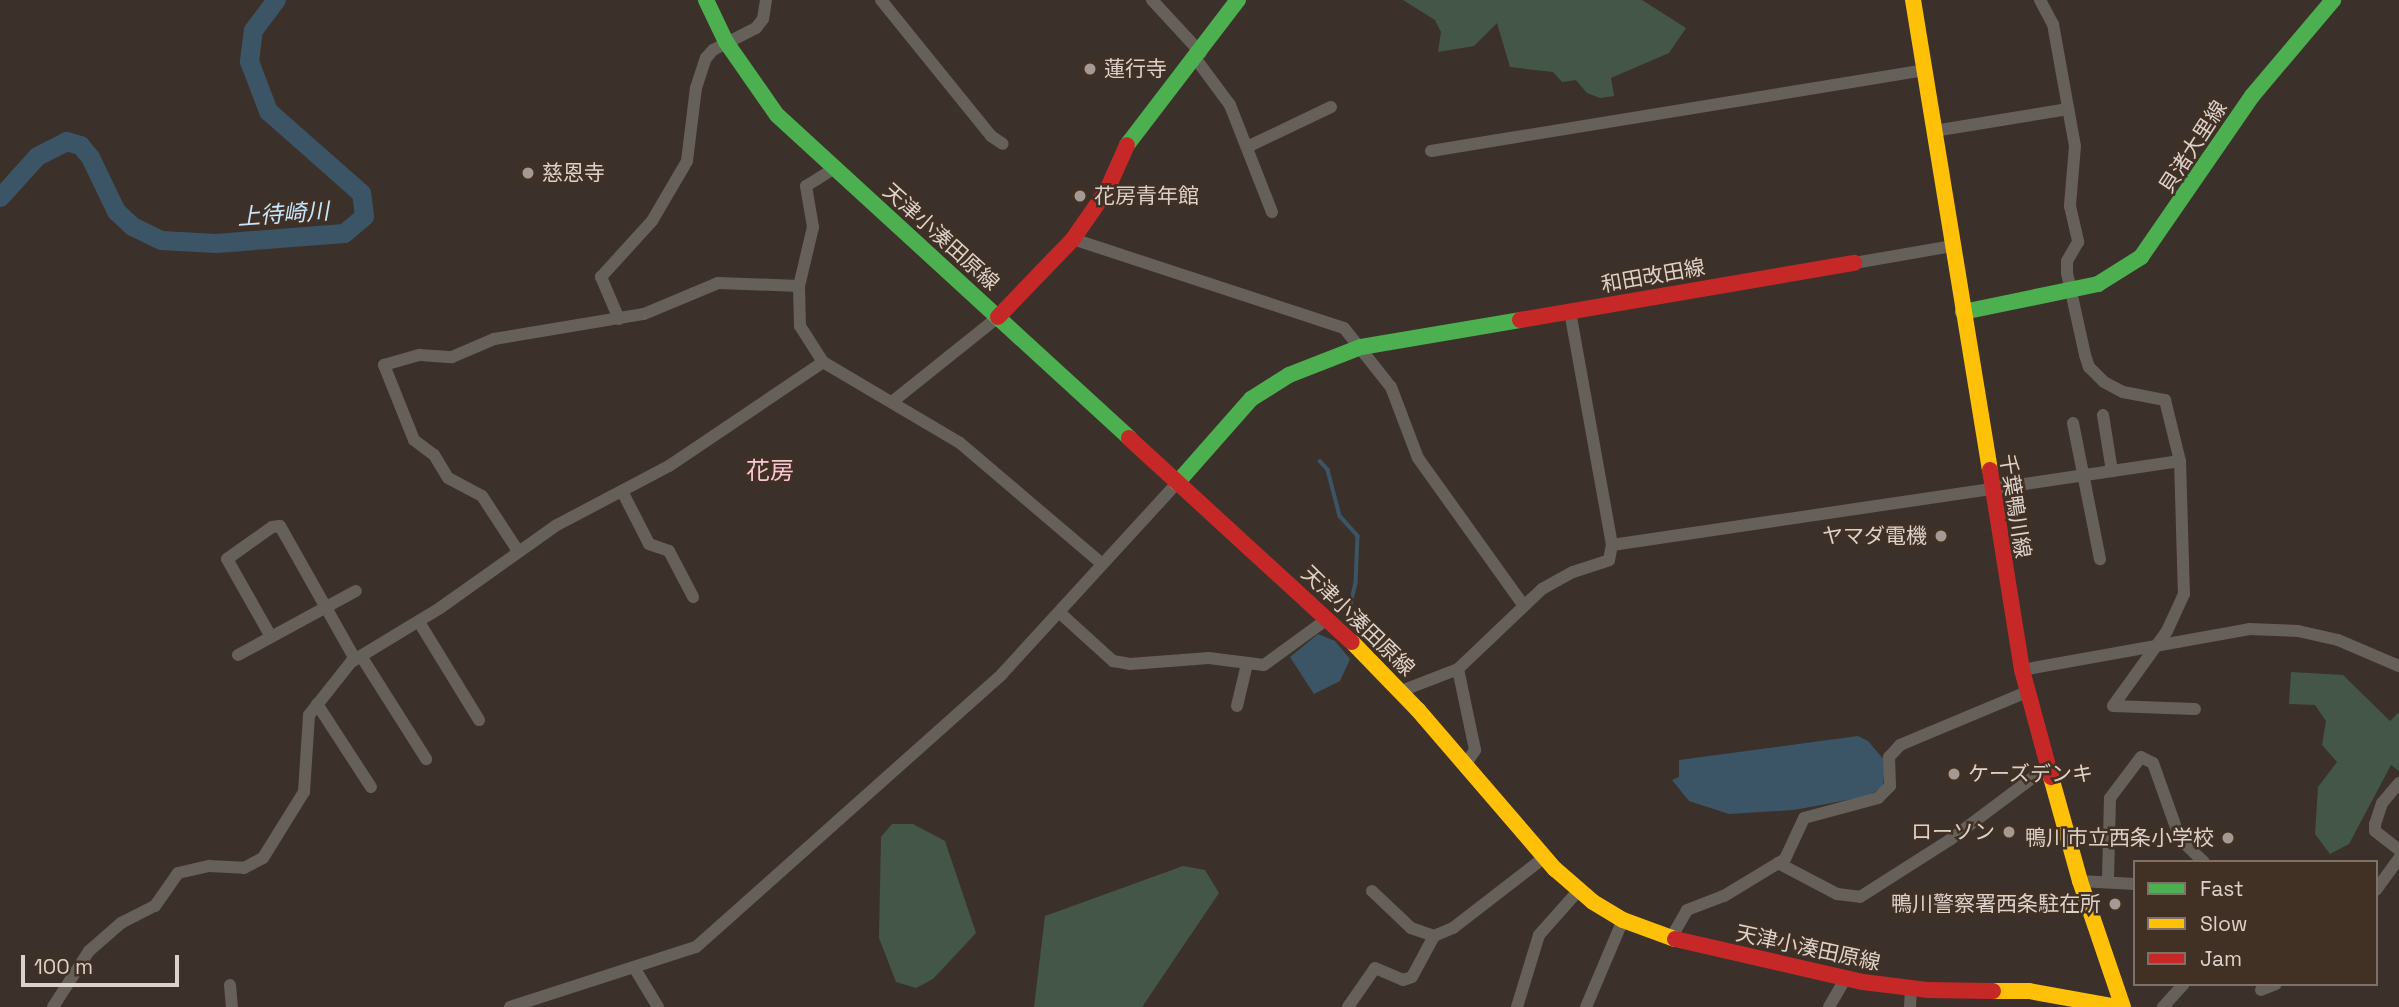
<!DOCTYPE html>
<html>
<head>
<meta charset="utf-8">
<style>
  body { margin:0 }
  #map { position:relative; width:2399px; height:1007px; overflow:hidden; background:#3b312a; font-family:"Space Grotesk","Noto Sans JP",sans-serif }
  div>[style] { position:absolute }
  [style*='--x'] { left:calc(var(--x)*1px); top:calc(var(--y)*1px); width:calc(var(--w)*1px); rotate:calc(var(--a)*1deg) }
  .green>* { inset:0; background:#445647 }
  .water>* { inset:0; background:#3c5566 }
  .stream>* { height:3.5px; margin:-1.75px; padding:0 1.75px; transform-origin:1.75px; border-radius:1.75px; background:#3c5566 }
  .river>* { height:19px; margin:-9.5px; padding:0 9.5px; transform-origin:9.5px; border-radius:9.5px; background:#3c5566 }
  .street>* { height:12px; margin:-6px; padding:0 6px; transform-origin:6px; border-radius:6px; background:#66605a }
  .fast>* { height:16px; margin:-8px; padding:0 8px; transform-origin:8px; border-radius:8px; background:#4caf50 }
  .slow>* { height:16px; margin:-8px; padding:0 8px; transform-origin:8px; border-radius:8px; background:#ffc107 }
  .jam>* { height:16px; margin:-8px; padding:0 8px; transform-origin:8px; border-radius:8px; background:#c62828 }
  .dots>* { width:19px; height:19px; translate:-50% -50%; box-sizing:border-box; border:4px solid #413024; border-radius:50% }
  span { translate:-50% -50%; white-space:nowrap; text-align:center; line-height:1.15; -webkit-text-stroke:5px #413024; paint-order:stroke }
  .poi-label { font-size:21px; color:#ddd2cb }
  .left { translate:0 -50%; text-align:left }
  .right { translate:-100% -50%; text-align:right }
  .street-label { font-size:21px; color:#ddd2cb }
  .water-label { font-size:23px; color:#c5e6fc; font-style:italic }
  .quarter-label { font-size:24px; color:#fac8d5 }
  .legend { position:absolute; left:2133px; top:860px; width:245px; height:126px; box-sizing:border-box; background:#413024; border:2px solid #7f7167; margin:0; padding:9px 12px; list-style:none; font-size:21px; color:#ddd2cb }
  .legend li { display:flex; align-items:center; gap:14px; height:35px }
  .legend b { width:35px; border:2px solid #7f7167 }
  .scale { position:absolute; left:21px; top:955px; width:158px; height:32px; box-sizing:border-box; border:4px solid #ddd2cb; border-top:0; padding-left:9px; font-size:21px; line-height:24px; white-space:nowrap; color:#ddd2cb; -webkit-text-stroke:5px #413024; paint-order:stroke }
</style>
</head>
<body>
<div id="map">
  <div class="green">
    <div style="clip-path:polygon(1403px 0,1642px 0,1686px 28px,1669px 53px,1611px 78px,1614px 96px,1600px 98px,1587px 93px,1576px 80px,1562px 82px,1553px 72px,1510px 67px,1497px 23px,1474px 46px,1438px 52px,1441px 32px,1435px 20px)"></div>
    <div style="clip-path:polygon(2291px 672px,2343px 675px,2390px 721px,2399px 712px,2399px 771px,2391px 765px,2349px 844px,2330px 854px,2315px 834px,2318px 787px,2337px 762px,2322px 745px,2326px 721px,2315px 705px,2289px 704px)"></div>
    <div style="clip-path:polygon(892px 824px,913px 824px,945px 841px,976px 933px,933px 979px,916px 988px,896px 982px,879px 938px,881px 837px)"></div>
    <div style="clip-path:polygon(1183px 866px,1205px 870px,1219px 893px,1142px 1007px,1034px 1007px,1045px 916px)"></div>
  </div>
  <div class="water">
    <div style="clip-path:polygon(1318px 634px,1335px 641px,1350px 659px,1340px 681px,1314px 694px,1290px 657px)"></div>
    <div style="clip-path:polygon(1858px 736px,1868px 741px,1885px 761px,1883px 786px,1869px 796px,1794px 810px,1729px 814px,1689px 801px,1672px 780px,1679px 777px,1679px 760px)"></div>
  </div>
  <div class="stream">
    <div style="--x:1320;--y:461;--w:12;--a:48"></div>
    <div style="--x:1328;--y:470;--w:48;--a:75.4"></div>
    <div style="--x:1340;--y:516;--w:27;--a:48"></div>
    <div style="--x:1358;--y:536;--w:47;--a:92.4"></div>
    <div style="--x:1356;--y:583;--w:32;--a:103"></div>
  </div>
  <div class="river">
    <div style="--x:0;--y:197;--w:55;--a:-47.9"></div>
    <div style="--x:37;--y:156;--w:33;--a:-27"></div>
    <div style="--x:66;--y:141;--w:15;--a:16"></div>
    <div style="--x:80;--y:145;--w:16;--a:50"></div>
    <div style="--x:90;--y:157;--w:60;--a:64.3"></div>
    <div style="--x:116;--y:211;--w:22;--a:43"></div>
    <div style="--x:132;--y:226;--w:32;--a:26"></div>
    <div style="--x:161;--y:240;--w:55;--a:3.1"></div>
    <div style="--x:216;--y:243;--w:128;--a:-4.5"></div>
    <div style="--x:344;--y:233;--w:26;--a:-40"></div>
    <div style="--x:364;--y:216;--w:23;--a:-97"></div>
    <div style="--x:361;--y:193;--w:124;--a:-138.6"></div>
    <div style="--x:268;--y:111;--w:53;--a:-110.8"></div>
    <div style="--x:249;--y:61;--w:31;--a:-83"></div>
    <div style="--x:253;--y:30;--w:38;--a:-53"></div>
  </div>
  <div class="street">
    <div style="--x:881;--y:0;--w:175;--a:51"></div>
    <div style="--x:991;--y:136;--w:14;--a:34"></div>
    <div style="--x:1152;--y:0;--w:72;--a:47.2"></div>
    <div style="--x:2040;--y:0;--w:27;--a:62"></div>
    <div style="--x:2053;--y:24;--w:124;--a:79.8"></div>
    <div style="--x:2075;--y:146;--w:60;--a:94.8"></div>
    <div style="--x:2070;--y:206;--w:37;--a:77"></div>
    <div style="--x:2078;--y:242;--w:22;--a:120"></div>
    <div style="--x:2067;--y:261;--w:12;--a:90"></div>
    <div style="--x:2067;--y:273;--w:84;--a:77.6"></div>
    <div style="--x:2085;--y:355;--w:13;--a:72"></div>
    <div style="--x:2089;--y:367;--w:21;--a:45"></div>
    <div style="--x:2104;--y:382;--w:21;--a:28"></div>
    <div style="--x:2123;--y:392;--w:43;--a:10.8"></div>
    <div style="--x:2165;--y:400;--w:63;--a:76.2"></div>
    <div style="--x:2180;--y:461;--w:133;--a:88.3"></div>
    <div style="--x:2184;--y:594;--w:41;--a:114.7"></div>
    <div style="--x:2167;--y:631;--w:92;--a:125.8"></div>
    <div style="--x:1196;--y:59;--w:57;--a:53.5"></div>
    <div style="--x:1230;--y:105;--w:115;--a:68.6"></div>
    <div style="--x:1934;--y:131;--w:136;--a:-9.3"></div>
    <div style="--x:1247;--y:147;--w:93;--a:-25.5"></div>
    <div style="--x:1431;--y:151;--w:500;--a:-9.3"></div>
    <div style="--x:835;--y:168;--w:34;--a:148"></div>
    <div style="--x:806;--y:186;--w:42;--a:80.3"></div>
    <div style="--x:813;--y:227;--w:61;--a:103.3"></div>
    <div style="--x:799;--y:286;--w:40;--a:88.6"></div>
    <div style="--x:800;--y:326;--w:43;--a:57.4"></div>
    <div style="--x:823;--y:362;--w:159;--a:30.6"></div>
    <div style="--x:960;--y:443;--w:185;--a:40.4"></div>
    <div style="--x:1073;--y:239;--w:285;--a:18.2"></div>
    <div style="--x:1344;--y:328;--w:75;--a:51.5"></div>
    <div style="--x:1391;--y:387;--w:76;--a:69.2"></div>
    <div style="--x:1418;--y:458;--w:182;--a:54.4"></div>
    <div style="--x:1854;--y:263;--w:99;--a:-9.8"></div>
    <div style="--x:619;--y:319;--w:46;--a:-113.2"></div>
    <div style="--x:601;--y:277;--w:76;--a:-47.7"></div>
    <div style="--x:652;--y:221;--w:69;--a:-59.7"></div>
    <div style="--x:687;--y:161;--w:74;--a:-83"></div>
    <div style="--x:696;--y:88;--w:32;--a:-72"></div>
    <div style="--x:706;--y:58;--w:11;--a:-49"></div>
    <div style="--x:713;--y:50;--w:48;--a:-27.1"></div>
    <div style="--x:756;--y:28;--w:11;--a:-52"></div>
    <div style="--x:763;--y:19;--w:19;--a:-81"></div>
    <div style="--x:892;--y:402;--w:136;--a:-38.7"></div>
    <div style="--x:2103;--y:415;--w:57;--a:80.9"></div>
    <div style="--x:2073;--y:423;--w:139;--a:78.8"></div>
    <div style="--x:622;--y:491;--w:59;--a:63"></div>
    <div style="--x:649;--y:544;--w:21;--a:19"></div>
    <div style="--x:669;--y:551;--w:52;--a:62.4"></div>
    <div style="--x:1612;--y:545;--w:574;--a:-8.41"></div>
    <div style="--x:518;--y:551;--w:66;--a:-123.2"></div>
    <div style="--x:482;--y:496;--w:38;--a:-152"></div>
    <div style="--x:448;--y:478;--w:27;--a:-121"></div>
    <div style="--x:434;--y:455;--w:25;--a:-143"></div>
    <div style="--x:414;--y:440;--w:81;--a:-111.8"></div>
    <div style="--x:384;--y:365;--w:37;--a:-16"></div>
    <div style="--x:420;--y:355;--w:32;--a:4"></div>
    <div style="--x:452;--y:357;--w:46;--a:-23.2"></div>
    <div style="--x:494;--y:339;--w:152;--a:-9.5"></div>
    <div style="--x:644;--y:314;--w:80;--a:-22.7"></div>
    <div style="--x:718;--y:283;--w:81;--a:2.1"></div>
    <div style="--x:1060;--y:613;--w:72;--a:42.2"></div>
    <div style="--x:1113;--y:661;--w:17;--a:10"></div>
    <div style="--x:1130;--y:664;--w:79;--a:-4.3"></div>
    <div style="--x:1209;--y:658;--w:55;--a:7.3"></div>
    <div style="--x:1264;--y:665;--w:78;--a:-36.1"></div>
    <div style="--x:419;--y:622;--w:115;--a:58.5"></div>
    <div style="--x:270;--y:635;--w:87;--a:-119.5"></div>
    <div style="--x:227;--y:559;--w:55;--a:-35.4"></div>
    <div style="--x:272;--y:527;--w:8;--a:-7"></div>
    <div style="--x:280;--y:526;--w:153;--a:60.6"></div>
    <div style="--x:238;--y:655;--w:134;--a:-28.5"></div>
    <div style="--x:361;--y:656;--w:122;--a:57.7"></div>
    <div style="--x:1458;--y:669;--w:83;--a:78.1"></div>
    <div style="--x:1475;--y:750;--w:17;--a:123"></div>
    <div style="--x:2022;--y:670;--w:231;--a:-10.2"></div>
    <div style="--x:2249;--y:629;--w:49;--a:2.3"></div>
    <div style="--x:2298;--y:631;--w:41;--a:12.7"></div>
    <div style="--x:2338;--y:640;--w:66;--a:23.1"></div>
    <div style="--x:1401;--y:691;--w:61;--a:-21.1"></div>
    <div style="--x:1458;--y:669;--w:116;--a:-43.6"></div>
    <div style="--x:1542;--y:589;--w:35;--a:-29"></div>
    <div style="--x:1573;--y:572;--w:38;--a:-18"></div>
    <div style="--x:1609;--y:560;--w:15;--a:-79"></div>
    <div style="--x:1612;--y:545;--w:238;--a:-100.2"></div>
    <div style="--x:317;--y:704;--w:99;--a:57"></div>
    <div style="--x:1237;--y:706;--w:43;--a:-76.6"></div>
    <div style="--x:2113;--y:706;--w:82;--a:2.1"></div>
    <div style="--x:2399;--y:783;--w:26;--a:130"></div>
    <div style="--x:2382;--y:803;--w:22;--a:108"></div>
    <div style="--x:2375;--y:824;--w:7;--a:90"></div>
    <div style="--x:2375;--y:831;--w:31;--a:38"></div>
    <div style="--x:1778;--y:863;--w:67;--a:27.7"></div>
    <div style="--x:1837;--y:894;--w:23;--a:7"></div>
    <div style="--x:1860;--y:897;--w:108;--a:-32.5"></div>
    <div style="--x:1951;--y:839;--w:120;--a:-36.9"></div>
    <div style="--x:2108;--y:879;--w:81;--a:-88.6"></div>
    <div style="--x:2110;--y:798;--w:51;--a:-52.9"></div>
    <div style="--x:2141;--y:757;--w:13;--a:27"></div>
    <div style="--x:2153;--y:763;--w:81;--a:70.4"></div>
    <div style="--x:2180;--y:839;--w:33;--a:44"></div>
    <div style="--x:2080;--y:881;--w:55;--a:3.1"></div>
    <div style="--x:2376;--y:890;--w:39;--a:-54"></div>
    <div style="--x:1372;--y:891;--w:54;--a:43.5"></div>
    <div style="--x:1411;--y:928;--w:24;--a:19"></div>
    <div style="--x:1434;--y:936;--w:21;--a:-23"></div>
    <div style="--x:1453;--y:928;--w:116;--a:-37.7"></div>
    <div style="--x:1671;--y:938;--w:32;--a:-60"></div>
    <div style="--x:1687;--y:910;--w:40;--a:-21"></div>
    <div style="--x:1724;--y:896;--w:71;--a:-31.2"></div>
    <div style="--x:1785;--y:859;--w:45;--a:-65.1"></div>
    <div style="--x:1804;--y:818;--w:77;--a:-15.1"></div>
    <div style="--x:1878;--y:798;--w:17;--a:-45"></div>
    <div style="--x:1890;--y:786;--w:29;--a:-92"></div>
    <div style="--x:1889;--y:757;--w:16;--a:-47"></div>
    <div style="--x:1900;--y:745;--w:138;--a:-22.7"></div>
    <div style="--x:635;--y:969;--w:44;--a:58.8"></div>
    <div style="--x:230;--y:985;--w:22;--a:85"></div>
    <div style="--x:2261;--y:990;--w:16;--a:-22"></div>
    <div style="--x:53;--y:1007;--w:67;--a:-57.3"></div>
    <div style="--x:89;--y:951;--w:43;--a:-41.2"></div>
    <div style="--x:121;--y:923;--w:38;--a:-27"></div>
    <div style="--x:155;--y:906;--w:40;--a:-55.1"></div>
    <div style="--x:178;--y:873;--w:32;--a:-13"></div>
    <div style="--x:209;--y:866;--w:35;--a:3"></div>
    <div style="--x:244;--y:868;--w:21;--a:-28"></div>
    <div style="--x:263;--y:858;--w:78;--a:-58.2"></div>
    <div style="--x:304;--y:792;--w:77;--a:-86.3"></div>
    <div style="--x:309;--y:715;--w:68;--a:-51.6"></div>
    <div style="--x:351;--y:662;--w:104;--a:-31.2"></div>
    <div style="--x:440;--y:608;--w:143;--a:-35.4"></div>
    <div style="--x:557;--y:525;--w:127;--a:-27.8"></div>
    <div style="--x:669;--y:466;--w:186;--a:-34"></div>
    <div style="--x:510;--y:1007;--w:195;--a:-17.9"></div>
    <div style="--x:696;--y:947;--w:410;--a:-41.7"></div>
    <div style="--x:1002;--y:674;--w:259;--a:-47.5"></div>
    <div style="--x:1348;--y:1007;--w:47;--a:-55.3"></div>
    <div style="--x:1375;--y:968;--w:30;--a:23"></div>
    <div style="--x:1403;--y:980;--w:9;--a:-18"></div>
    <div style="--x:1412;--y:977;--w:47;--a:-61.8"></div>
    <div style="--x:1517;--y:1007;--w:75;--a:-73"></div>
    <div style="--x:1539;--y:935;--w:59;--a:-48.4"></div>
    <div style="--x:1586;--y:1007;--w:95;--a:-67"></div>
    <div style="--x:1829;--y:1007;--w:34;--a:-60"></div>
    <div style="--x:1910;--y:1007;--w:18;--a:-87"></div>
    <div style="--x:2163;--y:1007;--w:31;--a:-48"></div>
  </div>
  <div class="fast">
    <div style="--x:706;--y:0;--w:47;--a:64.5"></div>
    <div style="--x:726;--y:42;--w:89;--a:55.1"></div>
    <div style="--x:777;--y:115;--w:478;--a:42.5"></div>
    <div style="--x:1127;--y:145;--w:183;--a:-52.6"></div>
    <div style="--x:1963;--y:312;--w:138;--a:-11.7"></div>
    <div style="--x:2098;--y:284;--w:51;--a:-32.1"></div>
    <div style="--x:2141;--y:257;--w:196;--a:-55.4"></div>
    <div style="--x:2252;--y:96;--w:126;--a:-49.8"></div>
    <div style="--x:1177;--y:483;--w:112;--a:-48.6"></div>
    <div style="--x:1251;--y:399;--w:45;--a:-32.3"></div>
    <div style="--x:1289;--y:375;--w:77;--a:-21.3"></div>
    <div style="--x:1361;--y:347;--w:161;--a:-9.6"></div>
  </div>
  <div class="slow">
    <div style="--x:1913;--y:0;--w:476;--a:80.7"></div>
    <div style="--x:1352;--y:642;--w:95;--a:45.9"></div>
    <div style="--x:1418;--y:710;--w:210;--a:49.3"></div>
    <div style="--x:1555;--y:869;--w:50;--a:41"></div>
    <div style="--x:1593;--y:902;--w:35;--a:31"></div>
    <div style="--x:1623;--y:920;--w:55;--a:20.1"></div>
    <div style="--x:2051;--y:777;--w:108;--a:74.4"></div>
    <div style="--x:2080;--y:881;--w:133;--a:71.2"></div>
    <div style="--x:1993;--y:991;--w:36;--a:0"></div>
    <div style="--x:2029;--y:991;--w:89;--a:10.3"></div>
  </div>
  <div class="jam">
    <div style="--x:998;--y:317;--w:108;--a:-46.1"></div>
    <div style="--x:1073;--y:239;--w:60;--a:-55.2"></div>
    <div style="--x:1107;--y:190;--w:49;--a:-66"></div>
    <div style="--x:1520;--y:320;--w:339;--a:-9.7"></div>
    <div style="--x:1129;--y:438;--w:302;--a:42.5"></div>
    <div style="--x:1990;--y:470;--w:203;--a:80.9"></div>
    <div style="--x:2022;--y:670;--w:111;--a:74.8"></div>
    <div style="--x:1675;--y:939;--w:193;--a:12.9"></div>
    <div style="--x:1863;--y:982;--w:64;--a:7.1"></div>
    <div style="--x:1927;--y:990;--w:66;--a:0.9"></div>
  </div>
  <div class="dots">
    <div style="left:1090px;top:69px;background:#a49a93"></div>
    <div style="left:528px;top:173px;background:#a49a93"></div>
    <div style="left:1080px;top:196px;background:#a49a93"></div>
    <div style="left:1941px;top:536px;background:#a49a93"></div>
    <div style="left:1954px;top:774px;background:#a49a93"></div>
    <div style="left:2009px;top:832px;background:#a49a93"></div>
    <div style="left:2228px;top:838px;background:#a49a93"></div>
    <div style="left:2115px;top:904px;background:#a49a93"></div>
  </div>
  <div class="poi-label">
    <span class="left" style="left:1104px;top:69px">蓮行寺</span>
    <span class="left" style="left:542px;top:173px">慈恩寺</span>
    <span class="left" style="left:1094px;top:196px">花房青年館</span>
    <span class="right" style="left:1927px;top:536px">ヤマダ電機</span>
    <span class="left" style="left:1968px;top:774px">ケーズデンキ</span>
    <span class="right" style="left:1995px;top:832px">ローソン</span>
    <span class="right" style="left:2214px;top:838px">鴨川市立西条小学校</span>
    <span class="right" style="left:2101px;top:904px">鴨川警察署西条駐在所</span>
  </div>
  <div class="street-label">
    <span style="left:2193px;top:147px;rotate:-57deg">貝渚大里線</span>
    <span style="left:941px;top:237px;rotate:42deg">天津小湊田原線</span>
    <span style="left:1653px;top:276px;rotate:-10deg">和田改田線</span>
    <span style="left:2015px;top:506px;rotate:81deg">千葉鴨川線</span>
    <span style="left:1358px;top:621px;rotate:44deg">天津小湊田原線</span>
    <span style="left:1808px;top:948px;rotate:12deg">天津小湊田原線</span>
  </div>
  <div class="water-label">
    <span style="left:283px;top:214px;rotate:-4deg">上待崎川</span>
  </div>
  <div class="quarter-label">
    <span style="left:770px;top:471px">花房</span>
  </div>
  <ul class="legend">
  <li><b style="height:9px;background:#4caf50"></b>Fast</li>
  <li><b style="height:9px;background:#ffc107"></b>Slow</li>
  <li><b style="height:9px;background:#c62828"></b>Jam</li>
  </ul>
  <div class="scale">100 m</div>
</div>
</body>
</html>
